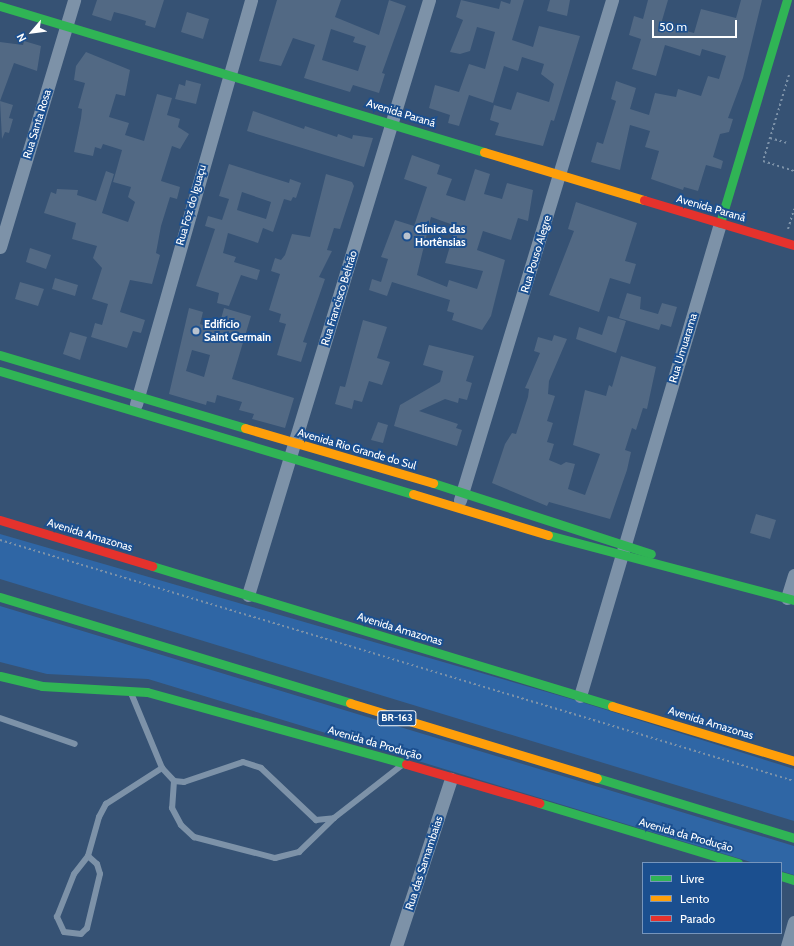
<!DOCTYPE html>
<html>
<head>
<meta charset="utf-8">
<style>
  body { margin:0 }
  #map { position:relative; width:794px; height:946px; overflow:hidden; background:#365274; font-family:Cabin,sans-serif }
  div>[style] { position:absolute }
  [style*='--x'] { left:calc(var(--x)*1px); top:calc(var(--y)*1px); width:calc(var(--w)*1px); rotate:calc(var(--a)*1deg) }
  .green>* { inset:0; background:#2f66a5 }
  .building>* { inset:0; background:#526984 }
  .path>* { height:2px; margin-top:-1px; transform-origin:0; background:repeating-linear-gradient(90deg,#7d92a8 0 2px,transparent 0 5px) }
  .lane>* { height:6px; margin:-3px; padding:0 3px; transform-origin:3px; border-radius:3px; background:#7d92a8 }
  .street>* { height:13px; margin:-6.5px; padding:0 6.5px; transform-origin:6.5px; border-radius:6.5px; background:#7d92a8 }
  .fast>* { height:9px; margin:-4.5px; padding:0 4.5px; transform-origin:4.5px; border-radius:4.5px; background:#30b455 }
  .slow>* { height:9px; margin:-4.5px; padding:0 4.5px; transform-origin:4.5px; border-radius:4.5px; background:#ff9f0a }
  .jam>* { height:9px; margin:-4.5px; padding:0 4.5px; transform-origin:4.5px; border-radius:4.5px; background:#e5322d }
  .dots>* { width:11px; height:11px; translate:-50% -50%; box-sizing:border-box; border:2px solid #1b4f8f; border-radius:50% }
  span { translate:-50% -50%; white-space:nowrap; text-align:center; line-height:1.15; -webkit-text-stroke:4px #1b4f8f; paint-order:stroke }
  .shield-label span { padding:1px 3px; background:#1b4f8f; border:1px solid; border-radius:3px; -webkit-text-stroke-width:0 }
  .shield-label { font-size:10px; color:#fff; font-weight:700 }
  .street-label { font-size:11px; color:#fff }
  .poi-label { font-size:11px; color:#fff; font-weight:700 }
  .left { translate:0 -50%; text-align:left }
  .legend { position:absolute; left:642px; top:862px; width:140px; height:72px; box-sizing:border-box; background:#1b4f8f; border:1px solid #7695bc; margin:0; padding:5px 7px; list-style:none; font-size:12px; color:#fff }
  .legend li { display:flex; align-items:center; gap:8px; height:20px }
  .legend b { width:20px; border:1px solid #7695bc }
  .north { position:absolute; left:12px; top:12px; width:40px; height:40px; -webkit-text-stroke:3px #1b4f8f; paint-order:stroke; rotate:242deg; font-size:11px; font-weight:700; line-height:16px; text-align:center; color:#fff }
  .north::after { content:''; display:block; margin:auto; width:14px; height:18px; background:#fff; clip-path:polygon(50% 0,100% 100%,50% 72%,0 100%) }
  .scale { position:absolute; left:652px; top:20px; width:85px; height:18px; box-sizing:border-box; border:2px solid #fff; border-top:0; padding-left:5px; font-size:12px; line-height:14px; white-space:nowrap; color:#fff; -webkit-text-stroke:3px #1b4f8f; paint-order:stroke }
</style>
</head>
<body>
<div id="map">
  <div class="green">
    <div style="clip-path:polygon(0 534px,578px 701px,794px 769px,794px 821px,0 579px)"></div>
    <div style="clip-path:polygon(0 606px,794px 846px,794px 875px,781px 871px,781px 863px,754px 863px,148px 679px,47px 674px,0 662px)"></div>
  </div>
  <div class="building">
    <div style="clip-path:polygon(97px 0,164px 0,155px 28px,145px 25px,146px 21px,126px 15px,114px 12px,111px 21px,92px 15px)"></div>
    <div style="clip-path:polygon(evenodd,277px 0,341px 0,335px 17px,379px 35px,389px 0,406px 6px,382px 73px,385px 74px,379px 93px,353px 85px,350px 92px,304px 78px,315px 45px,293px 38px,281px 66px,259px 61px,277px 0,331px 29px,355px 37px,353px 42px,366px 46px,358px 71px,322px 60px,331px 29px)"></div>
    <div style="clip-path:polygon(461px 0,499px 9px,501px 1px,510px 4px,511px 0,524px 0,512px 40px,533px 47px,539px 26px,580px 36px,554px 121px,551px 120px,543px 146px,495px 135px,499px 123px,490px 120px,494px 105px,511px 110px,517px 92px,549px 102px,554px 84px,541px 74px,544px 64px,522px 57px,518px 71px,504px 66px,493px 103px,469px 95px,459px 126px,448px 123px,450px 115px,429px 108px,435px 85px,459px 92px,469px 64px,485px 69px,495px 32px,477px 27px,470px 51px,460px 54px,450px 52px,463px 20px,456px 17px)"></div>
    <div style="clip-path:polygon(550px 0,570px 0,567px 16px,547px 11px)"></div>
    <div style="clip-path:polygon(648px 0,668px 0,661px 24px,694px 33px,701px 9px,736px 18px,741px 0,762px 0,743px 78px,728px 118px,733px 119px,729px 132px,720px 134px,713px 157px,723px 161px,721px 169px,706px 165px,698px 191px,684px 187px,683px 190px,651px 179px,659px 151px,645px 147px,650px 131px,630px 125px,620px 170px,591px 162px,597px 142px,603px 144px,616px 101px,611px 99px,616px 81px,636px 88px,630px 109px,649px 115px,655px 93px,676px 97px,678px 89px,701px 96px,708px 76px,719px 79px,726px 56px,702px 49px,700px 56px,665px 45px,656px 76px,632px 69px,641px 39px,629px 35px,634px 16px,643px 19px)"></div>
    <div style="clip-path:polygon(187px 12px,209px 19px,203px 39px,181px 32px)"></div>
    <div style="clip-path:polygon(24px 41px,41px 46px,37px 71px,14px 63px,0 101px,0 42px,23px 45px)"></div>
    <div style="clip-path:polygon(86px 52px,130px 70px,125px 96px,116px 94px,109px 117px,129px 123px,125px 135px,144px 141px,157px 94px,172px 98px,167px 115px,180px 119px,178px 127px,189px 134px,180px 149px,172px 146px,161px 181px,180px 187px,177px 199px,170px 197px,161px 226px,156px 253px,160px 255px,152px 284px,130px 280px,120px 312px,145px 320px,141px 333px,133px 331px,127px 348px,91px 337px,95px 323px,102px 325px,108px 304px,92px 299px,102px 268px,93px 258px,97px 246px,72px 239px,76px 223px,44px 213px,51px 192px,56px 194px,57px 189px,78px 190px,77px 195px,96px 201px,106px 171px,114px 174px,102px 213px,128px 222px,135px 202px,128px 197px,131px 187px,113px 182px,122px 150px,103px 144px,101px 149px,95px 147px,93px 156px,74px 152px,81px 118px,82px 109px,78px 108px,85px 83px,74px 80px,76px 66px)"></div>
    <div style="clip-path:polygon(186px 80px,201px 84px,196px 104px,175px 99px,179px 84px,185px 86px)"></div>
    <div style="clip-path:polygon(0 101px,13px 105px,9px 118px,13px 119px,9px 133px,5px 132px,2px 139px)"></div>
    <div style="clip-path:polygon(253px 111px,304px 129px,305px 126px,337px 137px,338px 134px,352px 139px,353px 135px,373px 138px,364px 167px,247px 131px)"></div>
    <div style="clip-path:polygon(evenodd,412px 155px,440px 165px,437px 174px,452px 179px,446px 195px,465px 201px,475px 169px,490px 174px,484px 194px,502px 199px,507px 183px,533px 190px,528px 221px,518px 218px,511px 240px,483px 231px,477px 250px,505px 260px,491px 316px,482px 330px,452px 320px,454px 313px,447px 311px,450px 300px,392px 282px,387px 296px,369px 290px,372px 279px,381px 282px,388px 259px,381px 257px,395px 220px,414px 226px,427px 187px,404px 179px,412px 155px,431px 217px,456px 226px,445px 263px,483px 271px,477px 289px,449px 280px,447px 287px,417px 275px,431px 217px)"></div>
    <div style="clip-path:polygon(evenodd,229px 164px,289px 183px,290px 179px,301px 183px,296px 198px,293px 197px,291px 201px,284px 199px,273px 232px,263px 228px,258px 243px,228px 233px,223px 253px,236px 257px,234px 262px,260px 270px,257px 280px,241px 275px,229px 306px,217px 303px,219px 293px,196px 286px,215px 229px,205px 226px,208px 216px,222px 220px,229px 199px,219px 196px,229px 164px,242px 192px,271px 202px,266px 219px,237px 210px,242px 192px)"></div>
    <div style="clip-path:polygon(326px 174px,352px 182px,354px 186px,340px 229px,334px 228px,327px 250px,332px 251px,319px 277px,325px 279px,303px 342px,307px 343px,301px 362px,277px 355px,286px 324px,279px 322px,281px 314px,269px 310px,280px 274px,271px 271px,275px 258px,281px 260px,285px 255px,292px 234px,310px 237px)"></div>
    <div style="clip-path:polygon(576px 202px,637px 223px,625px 261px,636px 264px,630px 284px,610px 278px,599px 312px,549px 295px,574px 231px,568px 229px)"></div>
    <div style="clip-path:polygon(30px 248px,51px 255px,46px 269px,26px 262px)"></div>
    <div style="clip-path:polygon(55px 278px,78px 285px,75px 296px,52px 289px)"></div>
    <div style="clip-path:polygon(20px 282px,44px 289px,38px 306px,15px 299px)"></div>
    <div style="clip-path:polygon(627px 293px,641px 297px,640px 309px,658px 314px,662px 303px,677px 307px,671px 327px,661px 324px,659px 330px,619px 318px)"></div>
    <div style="clip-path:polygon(evenodd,189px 308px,203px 312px,200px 324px,218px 330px,224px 308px,251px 316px,232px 379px,294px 398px,285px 428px,252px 419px,254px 414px,239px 410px,242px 402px,217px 395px,215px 403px,207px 401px,206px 405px,169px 394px,189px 308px,192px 350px,210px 355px,204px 377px,186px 371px,192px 350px)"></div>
    <div style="clip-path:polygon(608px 316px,626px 321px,616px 353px,576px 339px,579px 327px,602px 335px)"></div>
    <div style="clip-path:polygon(363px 320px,387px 327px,377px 358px,390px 362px,382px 385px,369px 381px,362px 402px,354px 400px,352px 409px,335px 404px,340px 386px,345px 387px)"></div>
    <div style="clip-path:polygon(70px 332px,87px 337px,80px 360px,63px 354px)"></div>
    <div style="clip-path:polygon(554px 335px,567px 339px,549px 381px,548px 394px,555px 396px,547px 421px,553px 423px,547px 442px,554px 444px,549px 460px,561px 465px,566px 462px,575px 464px,568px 489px,585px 495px,600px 454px,573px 445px,585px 390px,606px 396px,609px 385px,612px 387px,621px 356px,656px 367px,647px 409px,643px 408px,636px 430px,632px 428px,625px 450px,631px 452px,627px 470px,610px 519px,549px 502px,547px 506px,492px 483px,505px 444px,512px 433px,516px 434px,528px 397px,529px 389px,525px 388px,540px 353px,534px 351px,538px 337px,552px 341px)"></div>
    <div style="clip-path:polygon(429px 345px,474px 356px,466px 381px,472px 383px,467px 400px,459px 398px,458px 403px,445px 399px,419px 411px,458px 424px,456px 428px,462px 430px,457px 446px,394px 426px,400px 405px,440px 382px,443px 371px,423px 365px)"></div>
    <div style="clip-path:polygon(378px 422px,388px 425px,383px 443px,371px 440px)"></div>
    <div style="clip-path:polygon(756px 514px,776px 520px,770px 539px,750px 533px)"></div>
  </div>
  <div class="path">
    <div style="--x:789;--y:75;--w:90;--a:106.8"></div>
    <div style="--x:763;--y:161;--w:33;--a:18"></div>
    <div style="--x:770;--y:138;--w:18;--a:16"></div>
    <div style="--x:788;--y:229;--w:21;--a:-73"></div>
    <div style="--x:0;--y:540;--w:830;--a:16.88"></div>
  </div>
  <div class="lane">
    <div style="--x:131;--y:693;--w:81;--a:67.5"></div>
    <div style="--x:162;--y:768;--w:18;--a:47"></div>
    <div style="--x:174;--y:781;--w:10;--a:6"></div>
    <div style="--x:184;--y:782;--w:62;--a:-18.7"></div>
    <div style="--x:243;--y:762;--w:19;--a:18"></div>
    <div style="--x:261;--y:768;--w:76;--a:43.4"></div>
    <div style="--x:316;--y:820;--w:18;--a:-6"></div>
    <div style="--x:334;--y:818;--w:86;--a:-37.9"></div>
    <div style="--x:0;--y:718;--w:79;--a:19.1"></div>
    <div style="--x:174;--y:781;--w:27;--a:94"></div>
    <div style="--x:172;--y:808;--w:19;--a:62"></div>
    <div style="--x:181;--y:825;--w:18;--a:43"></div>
    <div style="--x:194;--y:837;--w:84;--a:14.5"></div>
    <div style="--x:275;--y:858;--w:25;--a:-14"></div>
    <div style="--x:299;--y:852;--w:49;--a:-44.2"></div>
    <div style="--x:88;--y:856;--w:12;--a:42"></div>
    <div style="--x:97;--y:864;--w:10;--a:73"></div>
    <div style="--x:100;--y:874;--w:56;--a:103.5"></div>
    <div style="--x:87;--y:928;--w:8;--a:135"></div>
    <div style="--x:81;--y:934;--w:17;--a:-173"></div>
    <div style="--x:64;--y:932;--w:17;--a:-115"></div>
    <div style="--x:57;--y:917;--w:46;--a:-68.4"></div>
    <div style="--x:74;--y:874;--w:23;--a:-52"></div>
    <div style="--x:88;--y:856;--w:41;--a:-74.2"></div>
    <div style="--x:99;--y:817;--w:15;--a:-62"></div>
    <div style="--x:106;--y:804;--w:67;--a:-32.7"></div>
  </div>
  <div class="street">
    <div style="--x:0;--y:247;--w:258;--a:-73.3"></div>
    <div style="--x:136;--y:404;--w:420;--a:-74.1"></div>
    <div style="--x:460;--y:500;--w:523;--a:-73.09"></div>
    <div style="--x:248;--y:595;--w:622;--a:-73.08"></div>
    <div style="--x:787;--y:598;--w:24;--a:-73"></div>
    <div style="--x:580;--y:696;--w:493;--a:-73.5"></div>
    <div style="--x:396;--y:946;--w:176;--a:-71.8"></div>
    <div style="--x:787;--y:946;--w:25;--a:-74"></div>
  </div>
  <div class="fast">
    <div style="--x:0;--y:6;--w:506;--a:16.79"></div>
    <div style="--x:720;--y:223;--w:233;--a:-73.3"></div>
    <div style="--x:0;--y:355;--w:256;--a:16.6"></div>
    <div style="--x:0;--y:371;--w:431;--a:16.6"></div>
    <div style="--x:433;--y:483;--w:229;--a:18"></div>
    <div style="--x:548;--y:535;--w:254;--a:14.8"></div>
    <div style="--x:152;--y:566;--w:481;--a:16.9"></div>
    <div style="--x:0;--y:597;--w:366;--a:16.8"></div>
    <div style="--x:0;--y:676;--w:43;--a:13.4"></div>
    <div style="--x:42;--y:686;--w:105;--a:3.3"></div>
    <div style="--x:147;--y:692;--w:269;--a:15.5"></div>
    <div style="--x:597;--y:778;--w:206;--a:16.9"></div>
    <div style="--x:539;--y:803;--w:208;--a:16.8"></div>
    <div style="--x:781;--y:876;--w:14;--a:17"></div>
  </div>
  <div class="slow">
    <div style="--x:484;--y:152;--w:167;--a:16.7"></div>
    <div style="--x:245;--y:428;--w:196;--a:16.3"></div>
    <div style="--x:413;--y:494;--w:141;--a:16.9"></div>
    <div style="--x:350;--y:703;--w:258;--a:16.9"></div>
    <div style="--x:612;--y:706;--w:190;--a:16.8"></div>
  </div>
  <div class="jam">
    <div style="--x:644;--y:200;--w:157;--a:16.7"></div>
    <div style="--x:0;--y:520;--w:159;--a:16.8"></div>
    <div style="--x:406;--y:764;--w:139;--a:16.3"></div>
  </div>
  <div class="dots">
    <div style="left:407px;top:236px;background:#b9c2ce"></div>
    <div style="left:196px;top:331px;background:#b9c2ce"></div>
  </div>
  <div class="shield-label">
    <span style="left:397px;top:718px">BR-163</span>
  </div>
  <div class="street-label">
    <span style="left:401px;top:113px;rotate:17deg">Avenida Paraná</span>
    <span style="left:37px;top:124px;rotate:-73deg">Rua Santa Rosa</span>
    <span style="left:191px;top:205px;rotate:-74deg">Rua Foz do Iguaçu</span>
    <span style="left:711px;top:208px;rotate:16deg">Avenida Paraná</span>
    <span style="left:536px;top:254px;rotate:-73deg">Rua Pouso Alegre</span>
    <span style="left:339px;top:298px;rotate:-73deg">Rua Francisco Beltrão</span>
    <span style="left:683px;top:348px;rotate:-73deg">Rua Umuarama</span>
    <span style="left:357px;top:449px;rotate:16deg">Avenida Rio Grande do Sul</span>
    <span style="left:90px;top:535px;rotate:17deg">Avenida Amazonas</span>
    <span style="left:400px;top:629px;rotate:17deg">Avenida Amazonas</span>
    <span style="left:711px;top:723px;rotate:17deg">Avenida Amazonas</span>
    <span style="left:375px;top:743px;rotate:16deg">Avenida da Produção</span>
    <span style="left:686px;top:835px;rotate:16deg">Avenida da Produção</span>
    <span style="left:424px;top:863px;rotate:-72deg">Rua das Samambaias</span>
  </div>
  <div class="poi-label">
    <span class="left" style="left:415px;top:236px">Clínica das<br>Hortênsias</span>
    <span class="left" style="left:204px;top:331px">Edifício<br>Saint Germain</span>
  </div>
  <ul class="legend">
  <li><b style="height:5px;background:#30b455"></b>Livre</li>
  <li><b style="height:5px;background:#ff9f0a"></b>Lento</li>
  <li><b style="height:5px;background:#e5322d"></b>Parado</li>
  </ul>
  <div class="north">N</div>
  <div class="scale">50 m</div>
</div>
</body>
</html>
